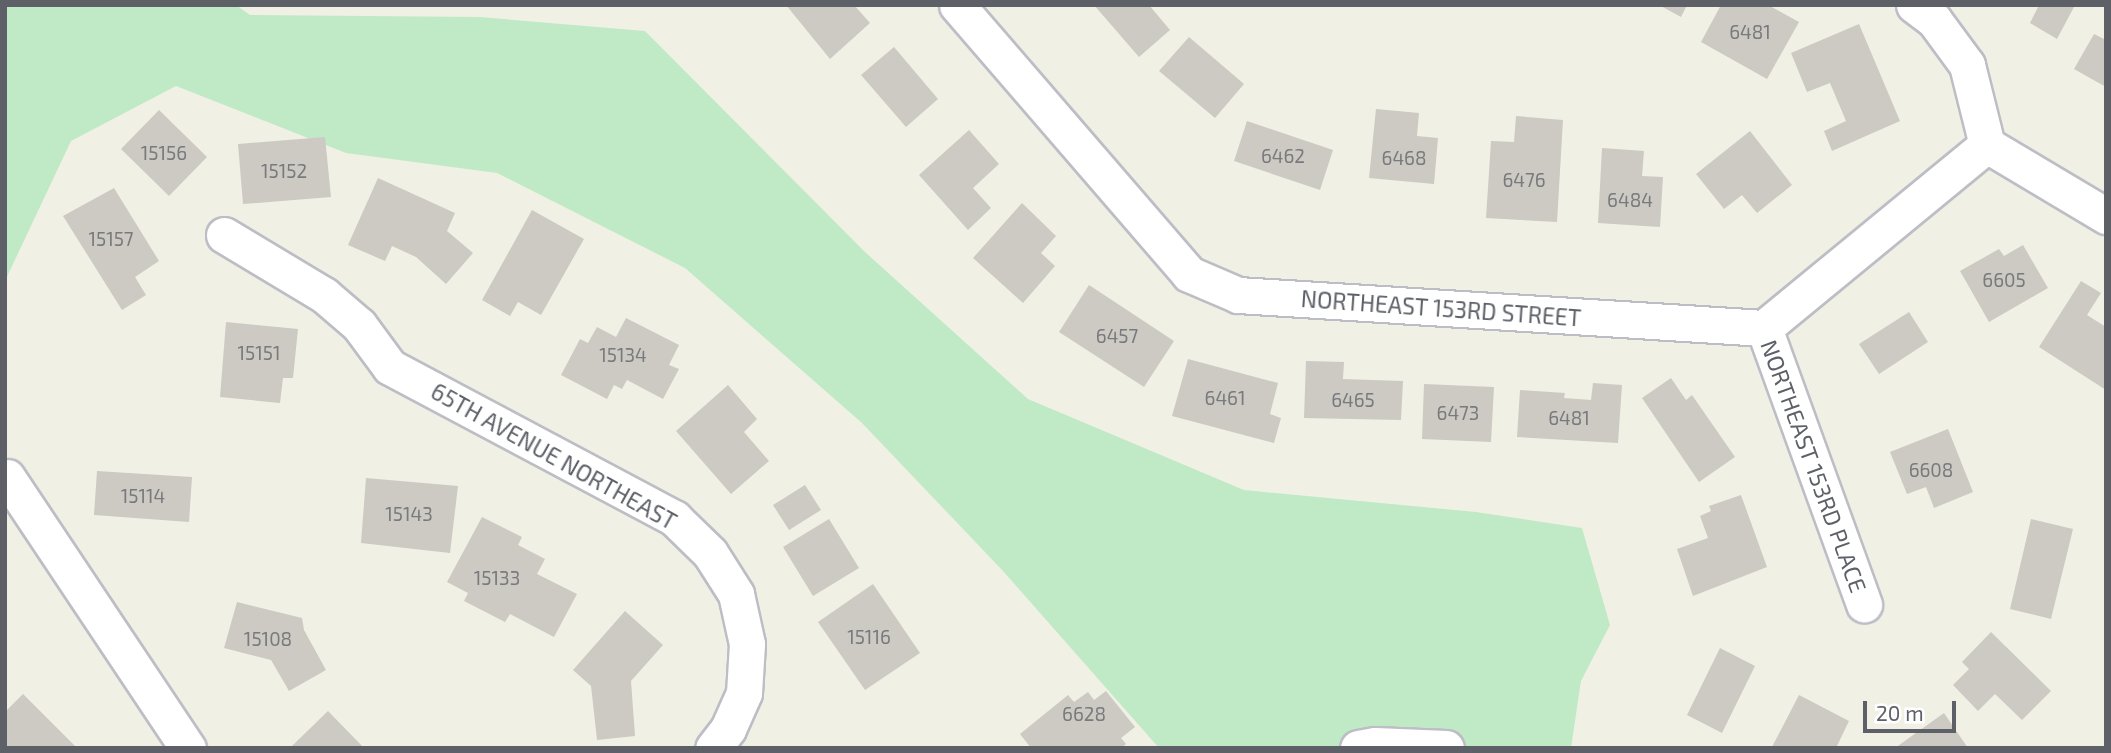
<!DOCTYPE html>
<html>
<head>
<meta charset="utf-8">
<style>
  body { margin:0 }
  #map { position:relative; width:2111px; height:753px; overflow:hidden; background:#f1f0e5; font-family:"Exo 2",sans-serif }
  div>[style] { position:absolute }
  [style*='--x'] { left:calc(var(--x)*1px); top:calc(var(--y)*1px); width:calc(var(--w)*1px); rotate:calc(var(--a)*1deg) }
  .green>* { inset:0; background:#c0eac6 }
  .building>* { inset:0; background:#cccac2 }
  .roads { filter:drop-shadow(2px 0 #bdbec5) drop-shadow(-2px 0 #bdbec5) drop-shadow(0 2px #bdbec5) drop-shadow(0 -2px #bdbec5) }
  .minor>* { height:35px; margin:-17.5px; padding:0 17.5px; transform-origin:17.5px; border-radius:17.5px; background:#fff }
  span { translate:-50% -50%; white-space:nowrap; text-align:center; line-height:1.15; -webkit-text-stroke:5px #fff; paint-order:stroke }
  .number-label { font-size:19px; color:#797a7e }
  .number-label span { -webkit-text-stroke-width:0 }
  .street-label { font-size:23px; color:#5d6067 }
  .frame { position:absolute; inset:0; border:7px solid #5d6067; pointer-events:none }
  .scale { position:absolute; left:1863px; top:701px; width:93px; height:32px; box-sizing:border-box; border:4px solid #5d6067; border-top:0; padding-left:9px; font-size:21px; line-height:24px; white-space:nowrap; color:#5d6067; -webkit-text-stroke:5px #fff; paint-order:stroke }
</style>
</head>
<body>
<div id="map">
  <div class="green">
    <div style="clip-path:polygon(5px 5px,236px 5px,250px 15px,480px 17px,645px 31px,865px 252px,1028px 399px,1244px 490px,1476px 512px,1582px 528px,1610px 625px,1581px 681px,1571px 748px,1159px 748px,1003px 571px,862px 423px,685px 268px,497px 173px,346px 153px,176px 86px,71px 141px,5px 281px)"></div>
  </div>
  <div class="building">
    <div style="clip-path:polygon(786px 5px,854px 5px,870px 23px,830px 59px)"></div>
    <div style="clip-path:polygon(1094px 5px,1149px 5px,1170px 30px,1139px 57px)"></div>
    <div style="clip-path:polygon(1659px 5px,1687px 5px,1681px 17px)"></div>
    <div style="clip-path:polygon(1721px 5px,1768px 5px,1799px 22px,1767px 79px,1701px 42px)"></div>
    <div style="clip-path:polygon(2039px 5px,2075px 5px,2057px 39px,2030px 23px)"></div>
    <div style="clip-path:polygon(1859px 24px,1900px 121px,1832px 151px,1824px 131px,1846px 121px,1830px 83px,1807px 92px,1791px 53px)"></div>
    <div style="clip-path:polygon(2094px 34px,2106px 40px,2106px 87px,2074px 69px)"></div>
    <div style="clip-path:polygon(1189px 37px,1244px 84px,1215px 118px,1159px 71px)"></div>
    <div style="clip-path:polygon(894px 47px,938px 99px,906px 127px,861px 75px)"></div>
    <div style="clip-path:polygon(1376px 109px,1419px 113px,1417px 136px,1438px 138px,1434px 184px,1369px 178px)"></div>
    <div style="clip-path:polygon(159px 110px,207px 157px,169px 196px,121px 149px)"></div>
    <div style="clip-path:polygon(1516px 116px,1563px 120px,1557px 222px,1486px 218px,1491px 141px,1514px 142px)"></div>
    <div style="clip-path:polygon(1247px 121px,1333px 150px,1320px 190px,1234px 161px)"></div>
    <div style="clip-path:polygon(969px 130px,999px 164px,973px 188px,991px 208px,968px 230px,919px 175px)"></div>
    <div style="clip-path:polygon(1750px 131px,1792px 185px,1757px 213px,1742px 195px,1724px 209px,1696px 174px)"></div>
    <div style="clip-path:polygon(325px 137px,331px 197px,243px 204px,238px 144px)"></div>
    <div style="clip-path:polygon(1602px 148px,1644px 151px,1642px 176px,1663px 177px,1660px 227px,1598px 223px)"></div>
    <div style="clip-path:polygon(378px 178px,455px 213px,447px 231px,473px 253px,446px 284px,416px 257px,392px 246px,385px 261px,348px 245px)"></div>
    <div style="clip-path:polygon(114px 188px,159px 261px,135px 277px,146px 295px,122px 310px,63px 216px)"></div>
    <div style="clip-path:polygon(1022px 203px,1056px 236px,1041px 253px,1055px 266px,1023px 303px,973px 258px)"></div>
    <div style="clip-path:polygon(532px 210px,584px 239px,541px 315px,518px 302px,510px 316px,482px 300px)"></div>
    <div style="clip-path:polygon(2023px 245px,2048px 288px,1989px 322px,1960px 271px,1999px 249px,2004px 256px)"></div>
    <div style="clip-path:polygon(2081px 281px,2101px 293px,2087px 315px,2106px 327px,2106px 390px,2039px 347px)"></div>
    <div style="clip-path:polygon(1089px 285px,1174px 341px,1144px 387px,1059px 332px)"></div>
    <div style="clip-path:polygon(1909px 312px,1928px 342px,1879px 374px,1859px 344px)"></div>
    <div style="clip-path:polygon(626px 318px,679px 345px,669px 365px,679px 369px,663px 399px,627px 380px,622px 389px,614px 385px,607px 399px,561px 375px,580px 339px,588px 343px,597px 327px,616px 337px)"></div>
    <div style="clip-path:polygon(226px 322px,298px 329px,293px 378px,283px 378px,280px 403px,220px 397px)"></div>
    <div style="clip-path:polygon(1188px 359px,1278px 383px,1270px 414px,1281px 418px,1274px 443px,1172px 416px)"></div>
    <div style="clip-path:polygon(1306px 361px,1344px 362px,1343px 379px,1403px 381px,1401px 420px,1304px 418px)"></div>
    <div style="clip-path:polygon(1671px 378px,1686px 400px,1692px 395px,1735px 457px,1699px 482px,1642px 398px)"></div>
    <div style="clip-path:polygon(1593px 383px,1622px 385px,1618px 443px,1517px 437px,1520px 390px,1565px 393px,1564px 398px,1591px 400px)"></div>
    <div style="clip-path:polygon(1424px 384px,1494px 387px,1491px 442px,1422px 439px)"></div>
    <div style="clip-path:polygon(728px 385px,757px 419px,744px 432px,769px 461px,731px 494px,676px 431px)"></div>
    <div style="clip-path:polygon(1948px 429px,1973px 492px,1934px 508px,1926px 487px,1907px 494px,1890px 452px)"></div>
    <div style="clip-path:polygon(97px 471px,192px 477px,189px 522px,94px 515px)"></div>
    <div style="clip-path:polygon(366px 478px,458px 486px,450px 553px,361px 543px)"></div>
    <div style="clip-path:polygon(805px 485px,821px 510px,789px 530px,773px 505px)"></div>
    <div style="clip-path:polygon(1741px 495px,1767px 567px,1693px 596px,1677px 549px,1708px 538px,1700px 516px,1711px 511px,1709px 506px)"></div>
    <div style="clip-path:polygon(482px 517px,522px 537px,518px 545px,545px 559px,537px 574px,577px 594px,554px 637px,510px 614px,505px 622px,464px 601px,468px 593px,447px 582px)"></div>
    <div style="clip-path:polygon(829px 519px,859px 568px,813px 596px,783px 547px)"></div>
    <div style="clip-path:polygon(2031px 519px,2073px 529px,2051px 619px,2010px 609px)"></div>
    <div style="clip-path:polygon(873px 584px,920px 653px,865px 690px,818px 622px)"></div>
    <div style="clip-path:polygon(237px 602px,302px 618px,304px 630px,326px 670px,289px 691px,271px 660px,224px 648px)"></div>
    <div style="clip-path:polygon(625px 611px,663px 645px,631px 681px,635px 736px,597px 740px,591px 686px,573px 670px)"></div>
    <div style="clip-path:polygon(1991px 632px,2051px 691px,2022px 720px,1995px 694px,1978px 711px,1953px 685px,1969px 669px,1962px 662px)"></div>
    <div style="clip-path:polygon(1720px 648px,1755px 666px,1722px 733px,1687px 715px)"></div>
    <div style="clip-path:polygon(1106px 691px,1135px 727px,1121px 738px,1126px 744px,1121px 748px,1031px 748px,1020px 734px,1068px 695px,1074px 702px,1088px 692px,1094px 700px)"></div>
    <div style="clip-path:polygon(23px 694px,77px 748px,5px 748px,5px 712px)"></div>
    <div style="clip-path:polygon(1799px 695px,1849px 721px,1836px 748px,1772px 747px)"></div>
    <div style="clip-path:polygon(328px 711px,364px 748px,292px 746px)"></div>
    <div style="clip-path:polygon(1944px 713px,1968px 748px,1895px 748px)"></div>
  </div>
  <div class="roads">
    <div class="minor">
      <div style="--x:957;--y:5;--w:355;--a:49.2"></div>
      <div style="--x:1189;--y:274;--w:53;--a:23.2"></div>
      <div style="--x:1238;--y:295;--w:527;--a:3.59"></div>
      <div style="--x:1764;--y:328;--w:288;--a:-39.4"></div>
      <div style="--x:1914;--y:5;--w:25;--a:37"></div>
      <div style="--x:1934;--y:20;--w:56;--a:53.7"></div>
      <div style="--x:1967;--y:65;--w:82;--a:76"></div>
      <div style="--x:1987;--y:145;--w:139;--a:30.8"></div>
      <div style="--x:224;--y:235;--w:117;--a:31"></div>
      <div style="--x:324;--y:295;--w:46;--a:40.6"></div>
      <div style="--x:359;--y:325;--w:52;--a:53.6"></div>
      <div style="--x:390;--y:367;--w:322;--a:28"></div>
      <div style="--x:674;--y:518;--w:50;--a:44.2"></div>
      <div style="--x:710;--y:553;--w:49;--a:57.6"></div>
      <div style="--x:736;--y:594;--w:51;--a:77.6"></div>
      <div style="--x:747;--y:644;--w:49;--a:93.5"></div>
      <div style="--x:744;--y:693;--w:39;--a:114"></div>
      <div style="--x:728;--y:729;--w:24;--a:128"></div>
      <div style="--x:1764;--y:328;--w:294;--a:70.1"></div>
      <div style="--x:7;--y:477;--w:326;--a:56.3"></div>
      <div style="--x:1358;--y:748;--w:17;--a:-10"></div>
      <div style="--x:1375;--y:745;--w:71;--a:2.4"></div>
    </div>
  </div>
  <div class="number-label">
    <span style="left:1750px;top:32px">6481</span>
    <span style="left:164px;top:153px">15156</span>
    <span style="left:1283px;top:156px">6462</span>
    <span style="left:1404px;top:158px">6468</span>
    <span style="left:284px;top:171px">15152</span>
    <span style="left:1524px;top:180px">6476</span>
    <span style="left:1630px;top:200px">6484</span>
    <span style="left:111px;top:239px">15157</span>
    <span style="left:2004px;top:280px">6605</span>
    <span style="left:1117px;top:336px">6457</span>
    <span style="left:259px;top:353px">15151</span>
    <span style="left:623px;top:355px">15134</span>
    <span style="left:1225px;top:398px">6461</span>
    <span style="left:1353px;top:400px">6465</span>
    <span style="left:1458px;top:413px">6473</span>
    <span style="left:1569px;top:418px">6481</span>
    <span style="left:1931px;top:470px">6608</span>
    <span style="left:143px;top:496px">15114</span>
    <span style="left:409px;top:514px">15143</span>
    <span style="left:497px;top:578px">15133</span>
    <span style="left:869px;top:637px">15116</span>
    <span style="left:268px;top:639px">15108</span>
    <span style="left:1084px;top:714px">6628</span>
  </div>
  <div class="street-label">
    <span style="left:1441px;top:308px;rotate:4deg">NORTHEAST 153RD STREET</span>
    <span style="left:554px;top:456px;rotate:29deg">65TH AVENUE NORTHEAST</span>
    <span style="left:1814px;top:466px;rotate:70deg">NORTHEAST 153RD PLACE</span>
  </div>
  <div class="frame"></div>
  <div class="scale">20 m</div>
</div>
</body>
</html>
